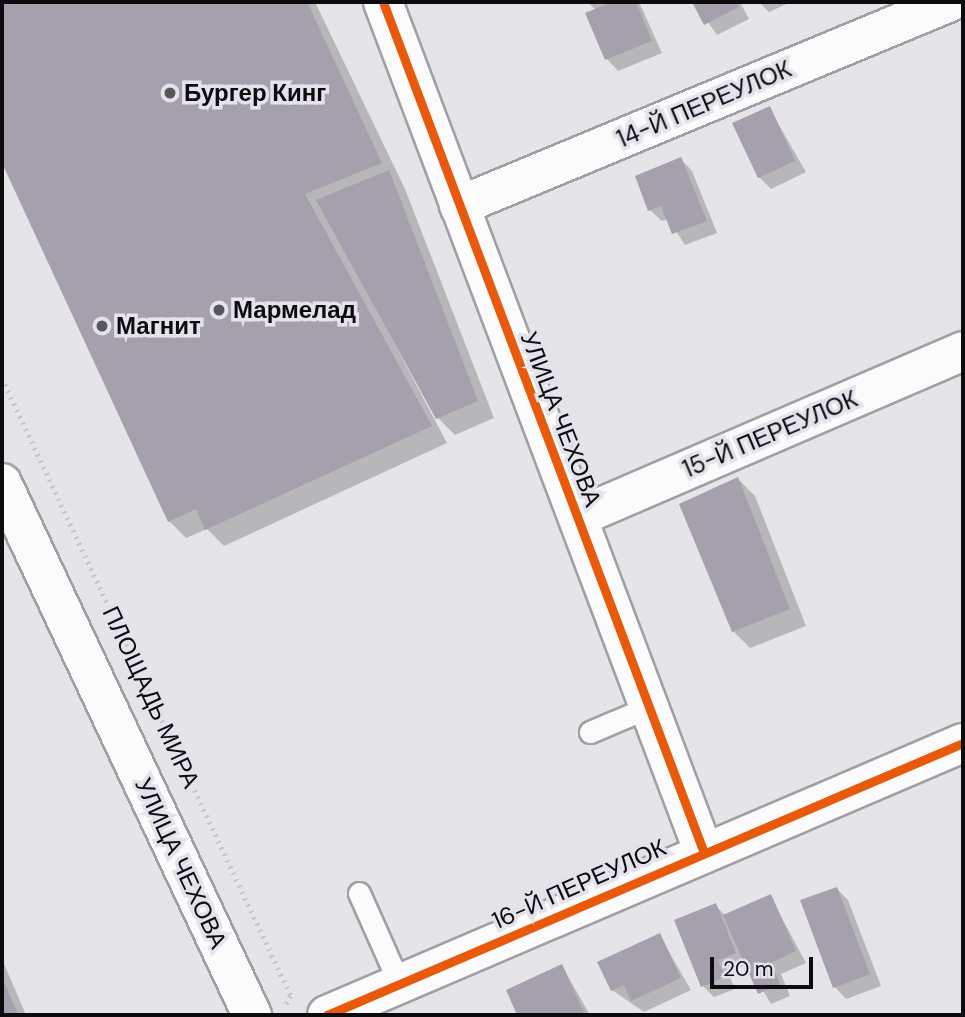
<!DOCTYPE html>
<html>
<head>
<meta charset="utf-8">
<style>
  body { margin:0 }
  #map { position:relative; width:965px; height:1017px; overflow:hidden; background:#e5e4e8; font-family:"DM Sans",sans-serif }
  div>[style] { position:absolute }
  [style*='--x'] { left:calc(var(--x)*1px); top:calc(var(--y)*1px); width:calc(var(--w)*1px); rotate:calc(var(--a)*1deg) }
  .shadow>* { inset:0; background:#0003 }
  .building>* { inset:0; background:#a5a0ab }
  .path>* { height:4.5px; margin-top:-2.25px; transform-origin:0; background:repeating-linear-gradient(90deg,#c6c6c6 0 2px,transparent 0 7px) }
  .roads { filter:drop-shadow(2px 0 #a09fa3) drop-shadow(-2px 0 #a09fa3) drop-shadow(0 2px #a09fa3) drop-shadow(0 -2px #a09fa3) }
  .service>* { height:21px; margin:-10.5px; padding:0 10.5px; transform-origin:10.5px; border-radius:10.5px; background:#fbfbfc }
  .minor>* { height:38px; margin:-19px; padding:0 19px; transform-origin:19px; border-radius:19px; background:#fbfbfc }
  .secondary>* { height:38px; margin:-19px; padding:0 19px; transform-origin:19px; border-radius:19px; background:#fbfbfc }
  .cycleway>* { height:9px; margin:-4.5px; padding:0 4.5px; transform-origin:4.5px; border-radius:4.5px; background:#e8590c }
  .dots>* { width:19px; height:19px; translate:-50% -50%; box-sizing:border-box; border:4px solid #e4e2ea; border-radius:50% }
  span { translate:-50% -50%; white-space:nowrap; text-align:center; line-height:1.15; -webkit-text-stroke:7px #e4e2ea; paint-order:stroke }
  .poi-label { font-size:24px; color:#0c0b0e; font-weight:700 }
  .left { translate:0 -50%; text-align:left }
  .street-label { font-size:24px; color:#0c0b0e }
  .frame { position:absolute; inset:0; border:4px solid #0c0b0e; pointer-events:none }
  .scale { position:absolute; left:710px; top:957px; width:103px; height:32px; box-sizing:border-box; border:4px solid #0c0b0e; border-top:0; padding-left:9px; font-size:21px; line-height:24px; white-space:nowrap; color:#0c0b0e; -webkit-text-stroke:5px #e4e2ea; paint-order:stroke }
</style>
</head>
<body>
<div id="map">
  <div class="shadow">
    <div style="clip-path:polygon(2px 2px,315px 2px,405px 189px,494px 418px,455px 435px,438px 418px,324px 210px,447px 443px,224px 546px,207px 529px,186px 538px,169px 521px,2px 161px)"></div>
    <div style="clip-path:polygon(587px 2px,639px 2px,662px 53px,618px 71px,607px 59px,596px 10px)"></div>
    <div style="clip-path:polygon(694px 2px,740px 2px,749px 19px,717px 35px)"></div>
    <div style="clip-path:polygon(759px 2px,791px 2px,769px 12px)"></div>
    <div style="clip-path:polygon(769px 108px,806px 172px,771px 189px,759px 177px)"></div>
    <div style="clip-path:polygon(681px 159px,692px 171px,717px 233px,685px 245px,668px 219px,662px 221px,650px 210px)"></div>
    <div style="clip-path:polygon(738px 479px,755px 496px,806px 626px,750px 648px,733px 631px)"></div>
    <div style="clip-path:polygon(837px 889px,848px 900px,881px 986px,846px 999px,835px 987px)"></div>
    <div style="clip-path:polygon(770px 896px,806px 963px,781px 974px,790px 996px,771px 1004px,747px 964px,728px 972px,735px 989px,714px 997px,703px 986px,715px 905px,726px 916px)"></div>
    <div style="clip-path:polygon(659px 935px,691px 990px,644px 1012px,612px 990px)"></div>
    <div style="clip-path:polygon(2px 959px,26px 1015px,2px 1015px)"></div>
    <div style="clip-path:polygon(562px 966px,590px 1015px,519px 1015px,508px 991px)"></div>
  </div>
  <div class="building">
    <div style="clip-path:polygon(2px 2px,307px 2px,382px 163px,305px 194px,432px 426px,205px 530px,196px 509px,168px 522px,2px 163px)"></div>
    <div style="clip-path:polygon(612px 2px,636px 2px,652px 41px,605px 60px,585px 13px)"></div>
    <div style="clip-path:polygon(692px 2px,736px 2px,739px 7px,704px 25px)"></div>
    <div style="clip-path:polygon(770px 106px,795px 161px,758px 178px,732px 123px)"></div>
    <div style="clip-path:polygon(681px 157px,707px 221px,672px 234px,661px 206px,648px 211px,635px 176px)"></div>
    <div style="clip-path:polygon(389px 170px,478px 401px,436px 419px,316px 200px)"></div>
    <div style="clip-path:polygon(738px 477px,790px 609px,732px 632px,679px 504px)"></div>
    <div style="clip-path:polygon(837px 887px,870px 974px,833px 988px,800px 900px)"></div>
    <div style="clip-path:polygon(771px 894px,796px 951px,771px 963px,780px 984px,758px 994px,723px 915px)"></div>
    <div style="clip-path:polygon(716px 903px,736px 953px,718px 960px,725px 977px,701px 987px,674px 920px)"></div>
    <div style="clip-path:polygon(660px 933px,681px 978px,631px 1001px,624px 985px,611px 991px,597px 962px)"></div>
    <div style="clip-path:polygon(562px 964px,585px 1015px,517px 1015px,506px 990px)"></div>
    <div style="clip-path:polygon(2px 978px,18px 1014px,15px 1015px,2px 1015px)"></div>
  </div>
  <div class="path">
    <div style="--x:2;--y:378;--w:682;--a:64.94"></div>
    <div style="--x:291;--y:996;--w:10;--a:119"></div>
  </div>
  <div class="roads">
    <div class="service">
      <div style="--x:590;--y:732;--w:64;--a:-23"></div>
      <div style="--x:359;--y:893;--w:98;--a:66"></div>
    </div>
    <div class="minor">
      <div style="--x:383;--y:2;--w:906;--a:69.33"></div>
      <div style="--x:459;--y:206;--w:532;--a:-22.56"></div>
      <div style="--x:578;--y:517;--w:419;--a:-23.3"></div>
      <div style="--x:327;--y:1015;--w:692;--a:-23.16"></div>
    </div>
    <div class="secondary">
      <div style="--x:2;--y:483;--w:588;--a:64.83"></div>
    </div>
  </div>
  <div class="cycleway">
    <div style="--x:383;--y:2;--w:906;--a:69.33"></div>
    <div style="--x:327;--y:1015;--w:692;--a:-23.16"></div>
  </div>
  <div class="dots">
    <div style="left:170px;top:93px;background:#58575a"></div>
    <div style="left:219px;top:310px;background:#58575a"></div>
    <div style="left:102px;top:326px;background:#58575a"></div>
  </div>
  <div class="poi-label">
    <span class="left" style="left:184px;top:93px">Бургер Кинг</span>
    <span class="left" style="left:233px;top:310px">Мармелад</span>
    <span class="left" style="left:116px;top:326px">Магнит</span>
  </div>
  <div class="street-label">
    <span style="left:704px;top:104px;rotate:-23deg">14-Й ПЕРЕУЛОК</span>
    <span style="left:561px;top:419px;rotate:69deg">УЛИЦА ЧЕХОВА</span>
    <span style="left:770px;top:434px;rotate:-23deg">15-Й ПЕРЕУЛОК</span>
    <span style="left:151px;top:697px;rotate:65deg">ПЛОЩАДЬ МИРА</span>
    <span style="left:181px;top:863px;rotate:65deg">УЛИЦА ЧЕХОВА</span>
    <span style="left:579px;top:884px;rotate:-24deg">16-Й ПЕРЕУЛОК</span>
  </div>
  <div class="frame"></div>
  <div class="scale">20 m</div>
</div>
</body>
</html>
